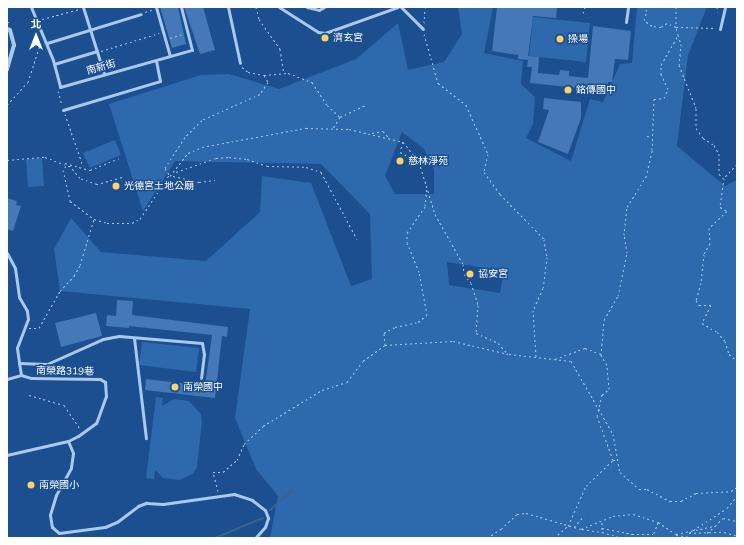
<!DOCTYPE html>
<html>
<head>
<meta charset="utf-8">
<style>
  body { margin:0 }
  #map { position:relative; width:744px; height:545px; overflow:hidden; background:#1b4f8f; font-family:Mulish,"Noto Sans TC",sans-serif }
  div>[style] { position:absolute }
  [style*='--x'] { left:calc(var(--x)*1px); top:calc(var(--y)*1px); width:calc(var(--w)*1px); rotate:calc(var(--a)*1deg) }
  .green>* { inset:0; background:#2e69ad }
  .stream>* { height:2px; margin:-1px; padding:0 1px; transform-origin:1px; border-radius:1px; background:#3c6290 }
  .building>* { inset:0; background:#4478b7 }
  .path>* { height:1px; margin-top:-0.5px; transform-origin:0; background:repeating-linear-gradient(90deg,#a9c9ee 0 2px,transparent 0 5px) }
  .lane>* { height:3px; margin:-1.5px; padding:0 1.5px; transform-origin:1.5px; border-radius:1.5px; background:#a9c9ee }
  .street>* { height:4px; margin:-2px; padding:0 2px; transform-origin:2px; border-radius:2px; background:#a9c9ee }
  .dots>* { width:11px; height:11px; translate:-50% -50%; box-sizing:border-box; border:2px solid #1b4f8f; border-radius:50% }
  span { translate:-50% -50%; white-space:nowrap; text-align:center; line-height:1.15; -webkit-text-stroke:3px #1b4f8f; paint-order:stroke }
  .poi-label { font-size:10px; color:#fff }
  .left { translate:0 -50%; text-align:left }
  .street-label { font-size:10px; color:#fff }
  .frame { position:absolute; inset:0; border:8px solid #fff; pointer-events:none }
  .north { position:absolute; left:16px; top:16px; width:40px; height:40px; -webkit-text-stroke:3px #1b4f8f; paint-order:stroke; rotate:0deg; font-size:11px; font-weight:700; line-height:16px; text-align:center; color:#fff }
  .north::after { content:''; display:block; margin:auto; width:14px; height:18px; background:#fff; clip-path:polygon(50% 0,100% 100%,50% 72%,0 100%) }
</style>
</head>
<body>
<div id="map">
  <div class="green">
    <div style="clip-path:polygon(evenodd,458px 7px,493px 7px,484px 53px,523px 61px,521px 84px,535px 97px,533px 124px,526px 138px,571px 161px,590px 99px,603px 102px,620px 64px,632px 63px,637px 7px,707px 7px,688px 55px,677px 146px,725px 186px,737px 180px,737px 538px,270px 538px,278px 496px,256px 469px,235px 418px,250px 309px,60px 291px,54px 249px,71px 218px,101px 252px,206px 261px,260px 212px,262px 176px,311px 183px,351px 286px,372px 279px,370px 214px,321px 164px,175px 161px,143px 211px,109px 104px,201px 75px,229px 74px,279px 89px,356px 59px,398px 23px,408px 70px,444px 62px,462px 34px,458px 7px,402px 132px,424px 149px,434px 170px,434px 194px,395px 194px,385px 176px,402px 132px,458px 7px,447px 262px,504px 271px,500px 293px,449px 285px,447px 262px)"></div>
    <div style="clip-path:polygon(533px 17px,590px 23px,586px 62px,529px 56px)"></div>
    <div style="clip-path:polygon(115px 140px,121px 155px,90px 168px,83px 153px)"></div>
    <div style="clip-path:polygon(42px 158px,44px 186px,28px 187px,26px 159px)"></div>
    <div style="clip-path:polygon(142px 342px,199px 348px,196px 372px,139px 365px)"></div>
    <div style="clip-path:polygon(156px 397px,163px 398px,162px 406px,174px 399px,189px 401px,201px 414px,202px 421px,197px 467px,193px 474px,179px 480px,163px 478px,155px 470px,154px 479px,146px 478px)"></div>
  </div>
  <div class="stream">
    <div style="--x:270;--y:510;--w:30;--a:-41"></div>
    <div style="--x:215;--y:538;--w:52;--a:-22.6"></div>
  </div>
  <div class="building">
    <div style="clip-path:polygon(160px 7px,178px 7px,186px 44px,172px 48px)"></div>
    <div style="clip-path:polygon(184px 7px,203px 7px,215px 50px,200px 54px)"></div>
    <div style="clip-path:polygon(497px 7px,557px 8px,556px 18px,533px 16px,528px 56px,539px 57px,538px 73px,559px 75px,560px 70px,569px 71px,569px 76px,588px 78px,593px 26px,631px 31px,628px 60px,615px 59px,612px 82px,608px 82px,606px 94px,596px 94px,596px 90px,530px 83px,532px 67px,527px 67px,528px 60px,518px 59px,518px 55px,492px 51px)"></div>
    <div style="clip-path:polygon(544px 98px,581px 102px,581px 118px,568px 154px,538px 142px,549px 110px,543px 109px)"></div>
    <div style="clip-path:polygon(7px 198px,17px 201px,16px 205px,21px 206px,13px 231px,7px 229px)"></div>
    <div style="clip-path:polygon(117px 300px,133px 301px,132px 315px,228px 327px,227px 337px,222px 336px,215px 398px,145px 390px,146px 379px,205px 386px,212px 335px,129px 326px,129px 328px,106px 326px,107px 315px,116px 316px)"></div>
    <div style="clip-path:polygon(96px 313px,102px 336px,61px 347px,55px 323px)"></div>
  </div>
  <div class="path">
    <div style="--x:256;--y:7;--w:12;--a:76"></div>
    <div style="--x:259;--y:19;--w:37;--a:55"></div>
    <div style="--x:280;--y:49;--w:24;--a:81"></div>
    <div style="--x:676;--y:7;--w:20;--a:90"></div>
    <div style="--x:676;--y:27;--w:40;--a:1.4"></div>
    <div style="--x:717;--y:7;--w:5;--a:79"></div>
    <div style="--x:145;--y:12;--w:7;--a:-16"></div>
    <div style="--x:583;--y:13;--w:6;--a:-72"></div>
    <div style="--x:7;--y:17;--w:6;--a:72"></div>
    <div style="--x:42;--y:19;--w:38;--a:-15"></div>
    <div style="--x:424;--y:23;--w:16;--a:-86"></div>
    <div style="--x:424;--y:34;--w:51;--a:74.1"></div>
    <div style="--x:438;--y:83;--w:36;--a:38"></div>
    <div style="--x:466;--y:105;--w:54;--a:65.8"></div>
    <div style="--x:488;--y:154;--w:18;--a:103"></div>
    <div style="--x:484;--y:172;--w:27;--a:54"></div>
    <div style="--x:500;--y:194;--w:63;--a:45.6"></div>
    <div style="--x:544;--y:239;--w:18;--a:81"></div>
    <div style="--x:547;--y:257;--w:31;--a:97"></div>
    <div style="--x:543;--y:288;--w:24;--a:114"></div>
    <div style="--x:533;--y:310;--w:47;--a:86.3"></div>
    <div style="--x:678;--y:35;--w:9;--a:72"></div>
    <div style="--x:681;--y:44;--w:21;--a:95"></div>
    <div style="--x:679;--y:65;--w:46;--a:68.4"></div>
    <div style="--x:696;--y:108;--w:20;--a:90"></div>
    <div style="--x:696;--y:128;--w:12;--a:55"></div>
    <div style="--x:703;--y:138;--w:13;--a:32"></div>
    <div style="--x:714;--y:145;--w:10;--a:61"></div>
    <div style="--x:719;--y:154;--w:20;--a:90"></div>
    <div style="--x:719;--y:174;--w:6;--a:45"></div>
    <div style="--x:170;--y:38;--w:13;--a:-18"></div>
    <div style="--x:101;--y:51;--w:61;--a:-17.2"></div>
    <div style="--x:242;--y:67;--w:8;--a:40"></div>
    <div style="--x:248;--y:72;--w:16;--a:11"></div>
    <div style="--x:264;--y:75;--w:24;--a:-5"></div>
    <div style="--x:288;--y:73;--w:26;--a:21"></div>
    <div style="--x:312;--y:82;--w:27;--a:57"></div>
    <div style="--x:327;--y:105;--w:18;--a:43"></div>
    <div style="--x:340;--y:117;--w:13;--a:122"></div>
    <div style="--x:264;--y:75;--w:8;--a:60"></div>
    <div style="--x:268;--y:82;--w:14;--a:124"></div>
    <div style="--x:260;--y:94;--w:64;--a:155.9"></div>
    <div style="--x:202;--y:120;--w:24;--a:135"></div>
    <div style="--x:185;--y:137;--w:37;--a:123"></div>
    <div style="--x:165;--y:168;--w:9;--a:58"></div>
    <div style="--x:170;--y:176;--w:29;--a:-52"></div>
    <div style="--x:188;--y:153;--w:15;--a:-23"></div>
    <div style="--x:202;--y:147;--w:106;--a:-10.4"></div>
    <div style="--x:306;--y:128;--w:43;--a:1.3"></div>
    <div style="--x:349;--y:129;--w:56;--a:13.5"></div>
    <div style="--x:403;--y:142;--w:26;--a:51"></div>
    <div style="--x:419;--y:162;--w:54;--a:72.9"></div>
    <div style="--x:435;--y:214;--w:57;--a:60.8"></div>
    <div style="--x:463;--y:264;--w:10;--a:84"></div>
    <div style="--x:464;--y:274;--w:11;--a:52"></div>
    <div style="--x:471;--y:283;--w:23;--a:72"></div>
    <div style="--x:478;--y:305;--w:28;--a:94"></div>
    <div style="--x:476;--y:333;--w:24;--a:24"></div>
    <div style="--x:498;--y:343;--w:15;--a:48"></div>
    <div style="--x:58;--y:91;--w:15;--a:74"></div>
    <div style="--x:7;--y:105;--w:31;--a:-48"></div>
    <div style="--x:28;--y:82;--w:40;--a:-72"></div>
    <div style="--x:65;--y:114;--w:55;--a:70.9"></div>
    <div style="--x:340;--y:117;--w:29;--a:-25"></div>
    <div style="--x:372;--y:133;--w:11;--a:-10"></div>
    <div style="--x:383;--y:131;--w:9;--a:49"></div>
    <div style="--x:647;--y:136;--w:5;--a:11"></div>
    <div style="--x:403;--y:142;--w:10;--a:107"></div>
    <div style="--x:400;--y:152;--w:21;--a:28"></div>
    <div style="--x:7;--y:160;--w:38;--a:-5"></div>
    <div style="--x:45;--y:157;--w:22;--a:21"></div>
    <div style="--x:65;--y:163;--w:26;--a:16"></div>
    <div style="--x:90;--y:170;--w:31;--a:-22"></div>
    <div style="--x:737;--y:164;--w:19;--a:133"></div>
    <div style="--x:724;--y:178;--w:29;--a:98"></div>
    <div style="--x:720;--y:207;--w:8;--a:30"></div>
    <div style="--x:727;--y:211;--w:25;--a:137"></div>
    <div style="--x:709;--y:228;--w:15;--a:86"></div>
    <div style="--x:710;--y:243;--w:13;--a:119"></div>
    <div style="--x:704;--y:254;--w:29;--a:96"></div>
    <div style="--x:701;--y:283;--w:18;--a:106"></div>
    <div style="--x:696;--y:300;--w:6;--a:59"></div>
    <div style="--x:699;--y:305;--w:12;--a:0"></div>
    <div style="--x:711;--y:305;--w:20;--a:117"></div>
    <div style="--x:702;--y:323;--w:17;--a:31"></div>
    <div style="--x:717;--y:332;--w:12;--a:48"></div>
    <div style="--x:725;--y:341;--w:14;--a:73"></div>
    <div style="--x:729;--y:354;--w:11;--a:41"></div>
    <div style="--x:176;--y:172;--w:42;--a:-19.3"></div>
    <div style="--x:216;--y:158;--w:13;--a:-4"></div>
    <div style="--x:229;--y:157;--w:18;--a:6"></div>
    <div style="--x:247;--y:159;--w:21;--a:19"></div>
    <div style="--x:267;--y:166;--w:39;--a:1"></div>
    <div style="--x:306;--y:167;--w:16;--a:18"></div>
    <div style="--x:321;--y:172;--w:76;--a:61.8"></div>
    <div style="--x:173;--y:176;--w:27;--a:13"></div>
    <div style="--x:199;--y:182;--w:16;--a:-7"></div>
    <div style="--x:122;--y:177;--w:26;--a:164"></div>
    <div style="--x:97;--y:184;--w:18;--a:-161"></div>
    <div style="--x:80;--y:178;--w:16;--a:-130"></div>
    <div style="--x:70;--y:166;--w:4;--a:180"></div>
    <div style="--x:66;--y:166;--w:5;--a:127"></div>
    <div style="--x:63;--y:170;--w:32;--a:77"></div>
    <div style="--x:70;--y:201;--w:30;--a:37"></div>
    <div style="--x:94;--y:219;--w:14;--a:17"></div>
    <div style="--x:107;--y:223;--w:25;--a:0"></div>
    <div style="--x:132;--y:223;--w:9;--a:-27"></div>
    <div style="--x:140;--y:219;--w:53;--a:-56.6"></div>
    <div style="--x:29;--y:328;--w:10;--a:0"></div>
    <div style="--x:39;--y:328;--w:43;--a:-60.4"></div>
    <div style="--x:60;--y:291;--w:21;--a:-47"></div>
    <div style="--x:74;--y:276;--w:13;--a:-61"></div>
    <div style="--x:80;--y:265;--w:48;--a:-73.1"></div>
    <div style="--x:385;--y:345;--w:12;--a:-95"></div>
    <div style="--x:384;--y:333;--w:13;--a:-29"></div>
    <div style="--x:395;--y:327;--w:24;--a:-12"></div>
    <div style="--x:418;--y:322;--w:11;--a:-38"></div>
    <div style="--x:427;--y:315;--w:44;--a:-100.5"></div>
    <div style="--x:419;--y:272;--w:31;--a:-112"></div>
    <div style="--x:407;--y:243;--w:10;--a:-90"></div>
    <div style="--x:407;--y:233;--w:32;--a:-56"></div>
    <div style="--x:425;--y:206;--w:19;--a:-84"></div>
    <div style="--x:555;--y:359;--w:32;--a:-20"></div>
    <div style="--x:585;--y:348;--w:17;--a:21"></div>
    <div style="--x:29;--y:395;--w:36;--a:16"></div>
    <div style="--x:64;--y:405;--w:29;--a:56"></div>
    <div style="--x:613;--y:460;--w:47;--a:-110"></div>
    <div style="--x:597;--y:416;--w:22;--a:-77"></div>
    <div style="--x:602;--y:395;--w:9;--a:-41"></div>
    <div style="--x:609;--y:389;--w:24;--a:-95"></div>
    <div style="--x:607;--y:365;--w:12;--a:-121"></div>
    <div style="--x:601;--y:355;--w:35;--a:-85"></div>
    <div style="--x:604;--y:320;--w:28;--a:-60"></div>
    <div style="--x:618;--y:296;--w:44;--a:-78.2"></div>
    <div style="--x:627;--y:253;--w:18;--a:-99"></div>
    <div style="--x:624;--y:235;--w:28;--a:-84"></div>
    <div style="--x:627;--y:207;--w:36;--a:-58"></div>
    <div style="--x:646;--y:177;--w:28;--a:-77"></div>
    <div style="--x:652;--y:150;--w:51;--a:-87.8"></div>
    <div style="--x:654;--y:99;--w:10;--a:-6"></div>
    <div style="--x:664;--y:98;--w:10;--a:-66"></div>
    <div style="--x:668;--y:89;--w:17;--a:-115"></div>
    <div style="--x:661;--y:74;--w:9;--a:-90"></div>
    <div style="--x:661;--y:65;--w:34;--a:-60"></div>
    <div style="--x:678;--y:35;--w:8;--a:-104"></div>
    <div style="--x:676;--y:27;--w:10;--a:-156"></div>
    <div style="--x:667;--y:23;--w:7;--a:146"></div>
    <div style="--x:661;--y:27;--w:9;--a:-174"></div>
    <div style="--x:652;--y:26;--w:10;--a:-143"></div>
    <div style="--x:644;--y:20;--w:9;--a:-72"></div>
    <div style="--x:647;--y:11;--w:6;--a:-135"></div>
    <div style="--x:218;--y:491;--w:20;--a:-105"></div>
    <div style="--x:213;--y:472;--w:10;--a:0"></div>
    <div style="--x:223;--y:472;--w:18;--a:-41"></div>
    <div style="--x:237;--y:460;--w:17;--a:-66"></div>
    <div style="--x:244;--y:444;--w:26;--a:-43"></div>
    <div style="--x:263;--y:426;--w:69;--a:-31.4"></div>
    <div style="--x:322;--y:390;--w:26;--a:-18"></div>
    <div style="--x:347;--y:382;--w:26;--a:-53"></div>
    <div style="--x:363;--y:361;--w:27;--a:-36"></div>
    <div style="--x:385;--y:345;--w:68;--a:-3.4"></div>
    <div style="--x:453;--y:341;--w:57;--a:13.1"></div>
    <div style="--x:509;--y:354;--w:62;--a:6.4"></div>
    <div style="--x:571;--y:361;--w:84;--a:60.1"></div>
    <div style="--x:613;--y:434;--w:39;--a:80"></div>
    <div style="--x:620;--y:472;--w:25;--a:42"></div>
    <div style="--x:639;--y:489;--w:8;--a:0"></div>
    <div style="--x:647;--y:489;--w:26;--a:28"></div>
    <div style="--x:670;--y:501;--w:11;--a:0"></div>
    <div style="--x:681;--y:501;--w:17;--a:-28"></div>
    <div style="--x:696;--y:493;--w:35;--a:-3"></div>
    <div style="--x:731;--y:491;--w:7;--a:-34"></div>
    <div style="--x:602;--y:522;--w:10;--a:90"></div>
    <div style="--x:602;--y:532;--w:21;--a:17"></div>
    <div style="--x:574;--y:527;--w:15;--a:-48"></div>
    <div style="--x:602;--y:528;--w:31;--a:11"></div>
    <div style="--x:632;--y:534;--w:21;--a:0"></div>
    <div style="--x:582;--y:529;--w:20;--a:9"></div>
    <div style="--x:689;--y:533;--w:45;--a:-33.3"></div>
    <div style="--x:727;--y:508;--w:16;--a:-50"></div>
    <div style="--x:689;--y:533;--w:35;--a:-2"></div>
    <div style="--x:724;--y:532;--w:14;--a:17"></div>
    <div style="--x:707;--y:533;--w:11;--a:-41"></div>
    <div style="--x:676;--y:535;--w:22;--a:8"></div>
    <div style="--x:487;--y:538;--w:17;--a:-33"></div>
    <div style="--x:501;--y:529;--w:22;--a:-43"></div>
    <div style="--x:517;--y:514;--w:9;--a:-6"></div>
    <div style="--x:526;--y:513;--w:57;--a:16.2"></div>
    <div style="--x:581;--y:529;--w:35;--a:-22"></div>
    <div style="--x:613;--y:516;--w:20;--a:-6"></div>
    <div style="--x:633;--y:514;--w:26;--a:18"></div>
    <div style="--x:658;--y:522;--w:22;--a:34"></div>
    <div style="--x:676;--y:534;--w:40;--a:-12"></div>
    <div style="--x:715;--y:526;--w:11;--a:-45"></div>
    <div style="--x:723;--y:518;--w:14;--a:12"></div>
    <div style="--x:554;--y:538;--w:18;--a:-41"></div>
    <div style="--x:568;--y:526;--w:44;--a:-65.8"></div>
    <div style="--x:586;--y:486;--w:37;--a:-44"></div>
    <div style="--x:613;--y:460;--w:4;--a:0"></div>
    <div style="--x:652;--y:538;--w:17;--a:-69"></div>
  </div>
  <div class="lane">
    <div style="--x:31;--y:7;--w:57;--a:67.5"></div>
    <div style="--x:53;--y:60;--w:28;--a:75"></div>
    <div style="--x:60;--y:87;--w:137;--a:-15.7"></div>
    <div style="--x:192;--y:50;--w:44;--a:-104.3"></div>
    <div style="--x:83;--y:7;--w:70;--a:72.6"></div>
    <div style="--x:156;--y:7;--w:51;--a:74.1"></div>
    <div style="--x:228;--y:7;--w:57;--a:77.9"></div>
    <div style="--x:279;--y:7;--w:46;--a:32.7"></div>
    <div style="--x:318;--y:32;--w:7;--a:8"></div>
    <div style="--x:325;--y:33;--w:77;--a:-19.6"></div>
    <div style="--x:307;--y:7;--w:12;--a:14"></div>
    <div style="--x:319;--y:10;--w:6;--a:-31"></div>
    <div style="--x:401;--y:7;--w:31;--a:45"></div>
    <div style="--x:626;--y:22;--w:15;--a:-82"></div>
    <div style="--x:720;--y:29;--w:23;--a:-77"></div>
    <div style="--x:47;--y:43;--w:98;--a:-17.1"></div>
    <div style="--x:54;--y:64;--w:45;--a:-16.8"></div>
    <div style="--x:63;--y:110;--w:101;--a:-16.6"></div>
    <div style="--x:160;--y:81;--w:21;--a:-101"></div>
    <div style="--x:7;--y:253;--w:17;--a:62"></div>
    <div style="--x:15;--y:268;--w:29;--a:82"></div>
    <div style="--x:19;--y:297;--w:16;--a:60"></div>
    <div style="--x:27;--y:311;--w:8;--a:83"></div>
    <div style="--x:28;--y:319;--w:31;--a:111"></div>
    <div style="--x:17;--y:348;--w:15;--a:82"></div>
    <div style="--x:134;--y:338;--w:101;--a:83.2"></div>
    <div style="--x:21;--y:375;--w:12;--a:-99"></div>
    <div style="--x:19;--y:363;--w:28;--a:2"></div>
    <div style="--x:47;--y:364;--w:61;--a:-24.1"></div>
    <div style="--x:103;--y:339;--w:16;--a:-11"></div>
    <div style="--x:119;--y:336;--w:83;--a:4.8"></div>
    <div style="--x:202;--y:343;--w:11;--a:80"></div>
    <div style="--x:204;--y:354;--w:24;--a:97"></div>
    <div style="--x:7;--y:379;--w:15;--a:-16"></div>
    <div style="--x:21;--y:375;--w:10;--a:17"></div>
    <div style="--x:31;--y:378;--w:69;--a:0.8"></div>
    <div style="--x:100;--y:379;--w:6;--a:31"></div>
    <div style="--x:105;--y:382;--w:14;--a:86"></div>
    <div style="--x:106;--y:396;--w:29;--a:110"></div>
    <div style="--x:96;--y:423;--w:22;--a:144"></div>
    <div style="--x:78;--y:436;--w:11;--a:153"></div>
    <div style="--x:68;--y:441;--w:63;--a:167.1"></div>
    <div style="--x:68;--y:441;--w:13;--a:67"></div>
    <div style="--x:73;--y:453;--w:15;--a:98"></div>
    <div style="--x:71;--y:468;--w:31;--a:119"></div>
    <div style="--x:56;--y:495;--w:21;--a:107"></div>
    <div style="--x:50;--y:515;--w:12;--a:81"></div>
    <div style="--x:52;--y:527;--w:9;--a:41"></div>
    <div style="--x:59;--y:533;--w:46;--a:-7.4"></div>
    <div style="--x:105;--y:527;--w:13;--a:-23"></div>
    <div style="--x:117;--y:522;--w:26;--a:-37"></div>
    <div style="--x:138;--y:506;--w:9;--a:-21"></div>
    <div style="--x:146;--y:503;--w:17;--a:3"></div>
    <div style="--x:163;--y:504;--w:72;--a:-8"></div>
    <div style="--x:234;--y:494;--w:19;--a:18"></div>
    <div style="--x:252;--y:500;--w:16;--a:38"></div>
    <div style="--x:265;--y:510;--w:9;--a:69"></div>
    <div style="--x:268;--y:518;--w:9;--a:108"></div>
    <div style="--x:265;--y:527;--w:15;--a:132"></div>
  </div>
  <div class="street">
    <div style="--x:7;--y:29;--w:3;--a:18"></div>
    <div style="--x:10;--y:30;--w:16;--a:75"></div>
    <div style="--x:14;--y:45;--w:26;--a:106"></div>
  </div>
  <div class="dots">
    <div style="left:325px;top:38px;background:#ffd166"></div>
    <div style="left:560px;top:39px;background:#ffd166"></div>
    <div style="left:568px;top:90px;background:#ffd166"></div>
    <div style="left:400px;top:161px;background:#ffd166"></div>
    <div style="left:116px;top:186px;background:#ffd166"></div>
    <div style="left:470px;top:274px;background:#ffd166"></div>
    <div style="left:175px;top:387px;background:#ffd166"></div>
    <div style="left:31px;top:485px;background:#ffd166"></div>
  </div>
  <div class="poi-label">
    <span class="left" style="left:333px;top:38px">濟玄宮</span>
    <span class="left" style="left:568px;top:39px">操場</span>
    <span class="left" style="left:576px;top:90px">銘傳國中</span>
    <span class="left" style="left:408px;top:161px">慈林淨苑</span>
    <span class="left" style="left:124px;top:186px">光德宮土地公廟</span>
    <span class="left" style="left:478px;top:274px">協安宮</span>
    <span class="left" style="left:183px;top:387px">南榮國中</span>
    <span class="left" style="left:39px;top:485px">南榮國小</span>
  </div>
  <div class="street-label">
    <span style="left:101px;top:67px;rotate:-16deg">南新街</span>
    <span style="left:65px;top:371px;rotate:1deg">南榮路319巷</span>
  </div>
  <div class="frame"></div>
  <div class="north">北</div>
</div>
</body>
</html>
